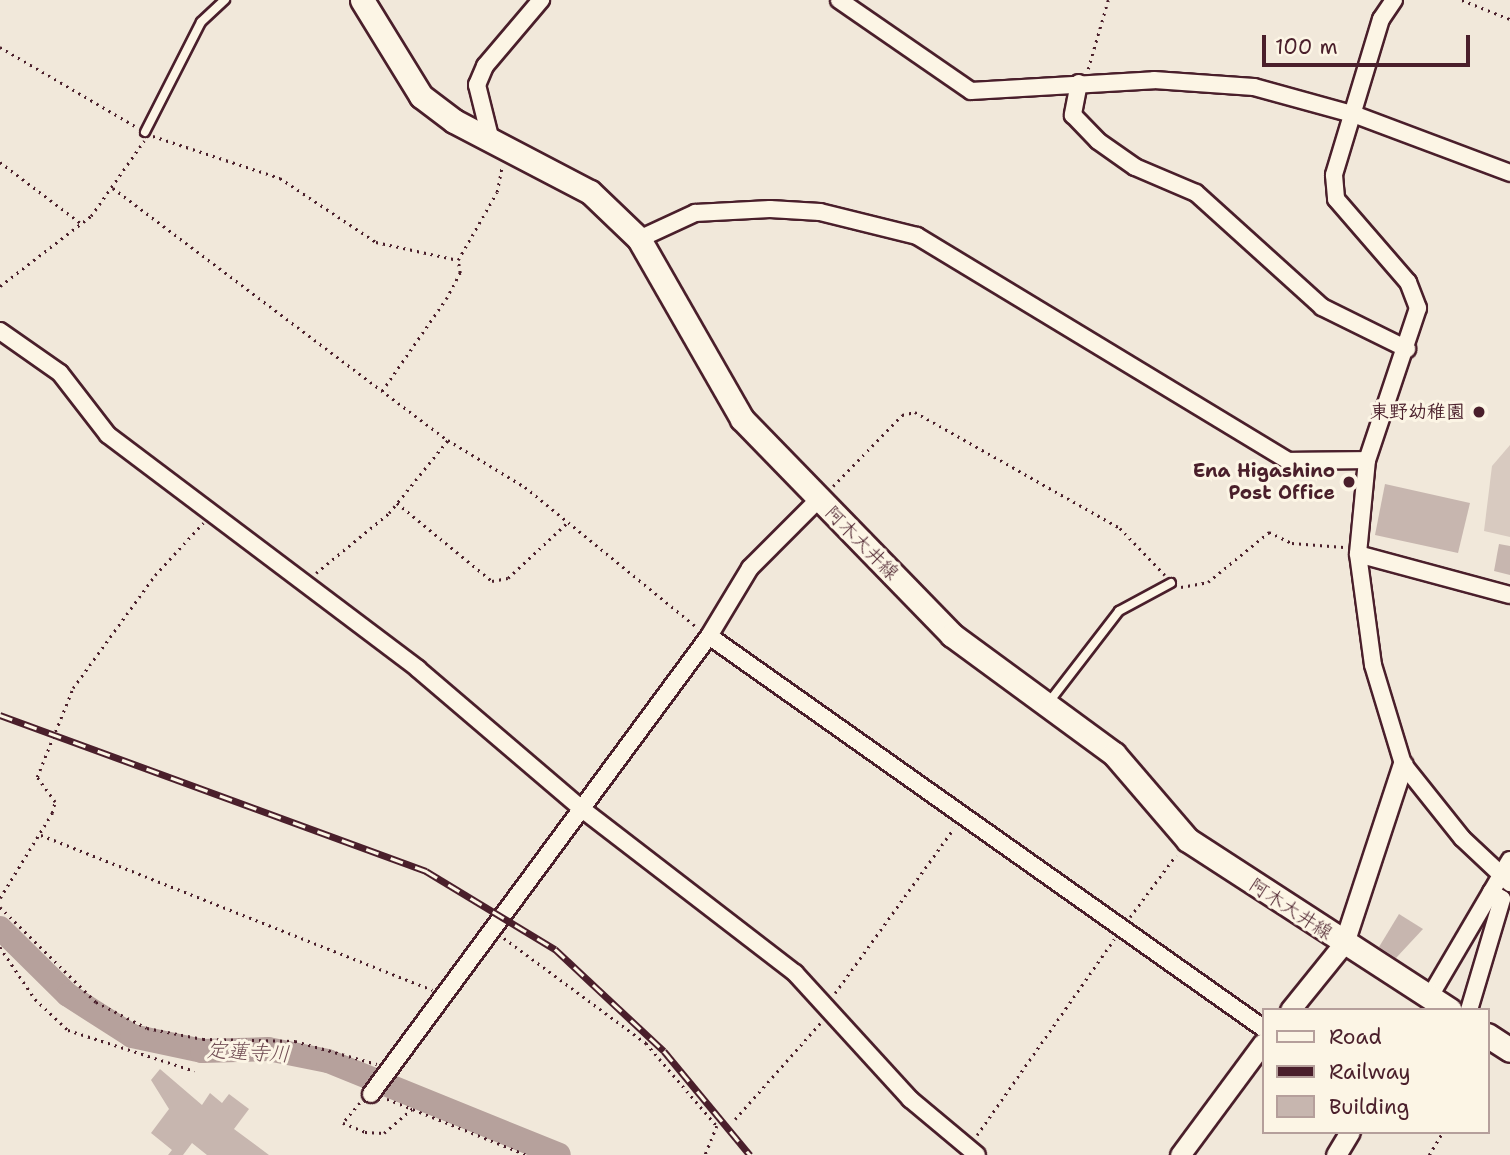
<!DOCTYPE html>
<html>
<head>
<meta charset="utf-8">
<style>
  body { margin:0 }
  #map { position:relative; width:1510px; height:1155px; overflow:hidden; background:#f1e8da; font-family:"Shantell Sans","Klee One",sans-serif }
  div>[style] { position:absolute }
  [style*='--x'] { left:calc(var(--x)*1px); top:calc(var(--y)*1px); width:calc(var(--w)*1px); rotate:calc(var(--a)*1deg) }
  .green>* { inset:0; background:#d8cac0 }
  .river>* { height:24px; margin:-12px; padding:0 12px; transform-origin:12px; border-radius:12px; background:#b6a19c }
  .building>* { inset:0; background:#c7b6af }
  .path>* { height:2.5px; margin-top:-1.25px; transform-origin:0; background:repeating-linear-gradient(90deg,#4a1f2b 0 2px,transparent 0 7px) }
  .roads { filter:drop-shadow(2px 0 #4a1f2b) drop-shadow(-2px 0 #4a1f2b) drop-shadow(0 2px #4a1f2b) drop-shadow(0 -2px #4a1f2b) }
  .service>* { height:8px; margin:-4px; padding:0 4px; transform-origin:4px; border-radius:4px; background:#fcf5e5 }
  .minor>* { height:16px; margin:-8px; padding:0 8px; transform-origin:8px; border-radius:8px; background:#fcf5e5 }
  .tertiary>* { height:19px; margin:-9.5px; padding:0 9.5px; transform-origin:9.5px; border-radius:9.5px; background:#fcf5e5 }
  .secondary>* { height:23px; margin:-11.5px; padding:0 11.5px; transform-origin:11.5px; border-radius:11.5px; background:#fcf5e5 }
  .rail>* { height:7px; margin-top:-3.5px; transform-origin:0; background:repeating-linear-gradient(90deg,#fcf5e5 0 13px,#4a1f2b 0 26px); box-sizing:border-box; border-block:2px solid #4a1f2b }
  .dots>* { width:19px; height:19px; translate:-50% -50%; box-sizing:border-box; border:4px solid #fcf5e5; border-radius:50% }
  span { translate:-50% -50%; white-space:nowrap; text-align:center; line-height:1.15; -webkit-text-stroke:6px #fcf5e5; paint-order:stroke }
  .poi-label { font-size:19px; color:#4a1f2b; font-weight:700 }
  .right { translate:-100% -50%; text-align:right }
  .street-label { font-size:19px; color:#4a1f2b }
  .water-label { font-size:21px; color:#704c53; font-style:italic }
  .legend { position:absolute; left:1262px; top:1008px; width:228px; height:126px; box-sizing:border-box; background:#fcf5e5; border:2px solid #b59f9b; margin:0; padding:9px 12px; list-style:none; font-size:21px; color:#4a1f2b }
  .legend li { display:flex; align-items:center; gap:14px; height:35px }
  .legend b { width:35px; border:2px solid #b59f9b }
  .scale { position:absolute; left:1262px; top:35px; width:208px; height:32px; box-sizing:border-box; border:4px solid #4a1f2b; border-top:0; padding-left:9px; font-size:21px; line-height:24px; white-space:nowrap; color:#4a1f2b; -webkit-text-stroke:5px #fcf5e5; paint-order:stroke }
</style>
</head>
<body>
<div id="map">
  <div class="green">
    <div style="clip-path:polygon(1510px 445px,1510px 537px,1484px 531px,1492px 466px)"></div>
  </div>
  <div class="river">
    <div style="--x:0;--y:928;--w:95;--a:44.6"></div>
    <div style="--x:68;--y:995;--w:76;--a:32.6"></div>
    <div style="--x:132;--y:1036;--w:72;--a:12.1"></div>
    <div style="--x:202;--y:1051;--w:66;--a:-1.7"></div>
    <div style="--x:268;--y:1049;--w:61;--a:11.3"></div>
    <div style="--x:328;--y:1061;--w:249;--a:22.1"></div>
  </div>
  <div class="building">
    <div style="clip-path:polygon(1385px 484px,1470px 503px,1458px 553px,1375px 535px)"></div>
    <div style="clip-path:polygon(1499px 544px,1510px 546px,1510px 575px,1494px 571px)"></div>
    <div style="clip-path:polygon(1399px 914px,1423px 929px,1396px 958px,1379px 947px)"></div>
    <div style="clip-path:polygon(160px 1069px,202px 1105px,210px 1093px,222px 1103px,229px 1094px,249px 1109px,234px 1129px,269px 1155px,207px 1155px,192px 1143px,183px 1155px,168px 1155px,172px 1150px,151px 1133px,169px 1109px,151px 1080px)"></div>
  </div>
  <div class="path">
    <div style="--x:1462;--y:0;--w:52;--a:21.6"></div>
    <div style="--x:0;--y:47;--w:156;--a:30.3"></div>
    <div style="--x:1088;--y:69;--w:72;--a:-73.8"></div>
    <div style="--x:153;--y:136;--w:134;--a:18.3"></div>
    <div style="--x:280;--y:178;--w:115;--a:33.7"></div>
    <div style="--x:376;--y:242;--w:84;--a:12.4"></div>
    <div style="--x:458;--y:260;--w:78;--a:-60.2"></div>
    <div style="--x:497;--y:192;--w:25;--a:-79"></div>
    <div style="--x:0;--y:162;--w:103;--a:37.1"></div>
    <div style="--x:113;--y:188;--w:419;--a:37"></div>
    <div style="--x:448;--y:440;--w:90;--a:31.4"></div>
    <div style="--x:525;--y:487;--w:223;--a:39.2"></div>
    <div style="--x:0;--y:286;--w:115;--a:-37.6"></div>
    <div style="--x:91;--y:216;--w:92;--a:-54.8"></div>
    <div style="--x:382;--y:391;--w:112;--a:-55.2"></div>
    <div style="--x:446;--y:299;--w:30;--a:-62"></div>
    <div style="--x:460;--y:273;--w:12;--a:-99"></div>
    <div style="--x:833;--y:486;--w:99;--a:-45.8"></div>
    <div style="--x:902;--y:415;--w:13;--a:-13"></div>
    <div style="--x:915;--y:412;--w:236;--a:29.5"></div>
    <div style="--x:1120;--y:528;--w:65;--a:46.2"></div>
    <div style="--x:397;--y:503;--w:123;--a:39.4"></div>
    <div style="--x:492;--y:581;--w:16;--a:-11"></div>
    <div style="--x:508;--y:578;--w:81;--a:-43"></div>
    <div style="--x:316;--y:573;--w:94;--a:-39.4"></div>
    <div style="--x:389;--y:513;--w:94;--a:-51.1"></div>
    <div style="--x:1181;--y:587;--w:27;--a:-10"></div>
    <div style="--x:1208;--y:582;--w:79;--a:-39.3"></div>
    <div style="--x:1269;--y:532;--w:25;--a:26"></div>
    <div style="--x:1292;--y:543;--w:52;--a:4.4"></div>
    <div style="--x:41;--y:835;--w:421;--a:21.6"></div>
    <div style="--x:0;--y:898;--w:100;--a:-58.5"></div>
    <div style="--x:52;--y:813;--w:11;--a:-75"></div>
    <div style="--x:55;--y:802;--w:31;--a:-126"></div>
    <div style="--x:37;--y:777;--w:96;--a:-68"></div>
    <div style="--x:73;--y:688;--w:140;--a:-54"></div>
    <div style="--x:155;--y:575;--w:71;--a:-47.3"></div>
    <div style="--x:0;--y:907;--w:135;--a:44.7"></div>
    <div style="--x:96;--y:1002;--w:57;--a:27"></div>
    <div style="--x:147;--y:1028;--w:57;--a:11.1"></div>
    <div style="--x:203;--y:1039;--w:92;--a:1.2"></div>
    <div style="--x:295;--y:1041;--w:85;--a:15.7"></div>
    <div style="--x:1130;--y:917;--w:77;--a:-53.4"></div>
    <div style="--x:504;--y:938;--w:177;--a:36.5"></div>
    <div style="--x:646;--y:1043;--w:109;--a:49.5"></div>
    <div style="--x:717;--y:1126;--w:31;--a:112"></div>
    <div style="--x:0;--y:947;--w:63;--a:56.1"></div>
    <div style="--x:35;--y:999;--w:45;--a:43.2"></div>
    <div style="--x:68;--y:1030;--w:133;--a:17.9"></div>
    <div style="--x:835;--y:993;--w:203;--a:-54.2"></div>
    <div style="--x:387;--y:1099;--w:151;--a:21.8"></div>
    <div style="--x:360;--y:1103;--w:26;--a:130"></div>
    <div style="--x:343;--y:1123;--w:24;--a:22"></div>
    <div style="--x:365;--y:1132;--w:19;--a:3"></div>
    <div style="--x:384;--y:1133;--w:38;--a:-41"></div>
    <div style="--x:735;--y:1119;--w:130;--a:-48.4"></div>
    <div style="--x:977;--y:1135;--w:239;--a:-55"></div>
    <div style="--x:1429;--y:1155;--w:27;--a:-59"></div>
  </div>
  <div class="roads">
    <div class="service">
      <div style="--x:145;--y:132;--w:123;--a:-63"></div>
      <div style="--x:201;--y:22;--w:33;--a:-43"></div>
      <div style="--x:1049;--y:702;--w:115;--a:-52.4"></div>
      <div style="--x:1119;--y:611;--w:59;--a:-28.3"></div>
    </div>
    <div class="minor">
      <div style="--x:839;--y:0;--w:160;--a:34.6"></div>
      <div style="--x:971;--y:91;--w:183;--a:-3.4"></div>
      <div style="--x:1154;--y:80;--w:100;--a:4"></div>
      <div style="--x:1254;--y:87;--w:106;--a:15.4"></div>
      <div style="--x:1356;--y:115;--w:165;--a:20.6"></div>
      <div style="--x:1394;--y:0;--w:23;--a:124"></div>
      <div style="--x:1381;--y:19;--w:163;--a:106.8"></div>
      <div style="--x:1334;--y:175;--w:24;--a:85"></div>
      <div style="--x:1336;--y:199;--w:110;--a:49.1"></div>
      <div style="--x:1408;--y:282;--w:28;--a:69"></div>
      <div style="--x:1418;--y:308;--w:160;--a:108.5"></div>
      <div style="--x:1367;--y:460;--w:94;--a:95.5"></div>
      <div style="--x:1358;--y:554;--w:112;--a:82.3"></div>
      <div style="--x:1373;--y:665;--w:103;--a:73.1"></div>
      <div style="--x:1403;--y:764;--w:95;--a:51.4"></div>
      <div style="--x:1462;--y:838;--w:66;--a:43.2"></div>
      <div style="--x:1079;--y:83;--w:33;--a:101"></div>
      <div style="--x:1073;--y:115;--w:36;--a:46"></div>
      <div style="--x:1098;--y:141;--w:45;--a:35.1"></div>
      <div style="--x:1135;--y:167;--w:66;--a:23.1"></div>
      <div style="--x:1196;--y:193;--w:170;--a:42.1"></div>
      <div style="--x:1322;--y:307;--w:95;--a:26.3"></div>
      <div style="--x:491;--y:141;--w:58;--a:-104"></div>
      <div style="--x:477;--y:85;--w:21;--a:-67"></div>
      <div style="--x:485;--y:66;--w:87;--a:-49.7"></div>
      <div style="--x:639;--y:239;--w:62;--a:-24.9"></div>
      <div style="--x:695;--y:213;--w:75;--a:-3.1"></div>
      <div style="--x:770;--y:209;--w:50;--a:3.4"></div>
      <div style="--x:820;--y:212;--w:100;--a:13.9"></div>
      <div style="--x:917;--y:236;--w:434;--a:31.2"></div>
      <div style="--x:1288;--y:461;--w:79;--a:-0.7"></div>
      <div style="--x:0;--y:331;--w:73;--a:35"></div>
      <div style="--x:60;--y:373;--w:78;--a:52.3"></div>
      <div style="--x:108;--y:435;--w:388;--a:37"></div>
      <div style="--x:418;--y:669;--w:216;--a:40.5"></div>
      <div style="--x:582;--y:809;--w:269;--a:37.6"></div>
      <div style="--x:795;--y:973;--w:171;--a:47.6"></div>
      <div style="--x:910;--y:1099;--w:87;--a:39.9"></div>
      <div style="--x:1358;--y:554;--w:157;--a:15.1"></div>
      <div style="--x:709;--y:636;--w:679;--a:35.28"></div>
      <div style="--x:1429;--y:998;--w:160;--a:-59.6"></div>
      <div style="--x:1469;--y:1010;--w:116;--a:-73.4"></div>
      <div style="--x:1502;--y:899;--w:13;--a:-148"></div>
      <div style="--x:371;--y:1094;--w:569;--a:-53.57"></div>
      <div style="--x:709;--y:636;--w:79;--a:-58.9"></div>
      <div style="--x:750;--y:568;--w:98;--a:-45"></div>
    </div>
    <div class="tertiary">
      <div style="--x:1290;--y:1010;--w:86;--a:-51.1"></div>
      <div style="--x:1344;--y:943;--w:188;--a:-71.8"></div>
      <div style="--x:1180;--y:1155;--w:139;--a:-53.5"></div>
      <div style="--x:1336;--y:1155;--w:27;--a:-59"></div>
    </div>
    <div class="secondary">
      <div style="--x:362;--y:0;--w:113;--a:58.4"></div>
      <div style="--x:421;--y:96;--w:41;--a:37.1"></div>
      <div style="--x:454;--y:121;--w:153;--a:27.6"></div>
      <div style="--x:590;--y:192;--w:68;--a:43.8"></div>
      <div style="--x:639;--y:239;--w:207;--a:60.2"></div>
      <div style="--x:742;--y:419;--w:301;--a:45.8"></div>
      <div style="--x:952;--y:635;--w:201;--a:36.3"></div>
      <div style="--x:1114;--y:754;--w:113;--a:49.3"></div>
      <div style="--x:1188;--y:840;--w:312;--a:33"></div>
      <div style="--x:1487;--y:1035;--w:27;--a:33"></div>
    </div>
  </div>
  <div class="rail">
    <div style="--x:0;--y:715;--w:454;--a:20.1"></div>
    <div style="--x:426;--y:871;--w:151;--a:31.2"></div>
    <div style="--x:555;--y:949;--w:149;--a:43.1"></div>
    <div style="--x:664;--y:1051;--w:135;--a:50.4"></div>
  </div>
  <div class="dots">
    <div style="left:1479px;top:412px;background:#4a1f2b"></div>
    <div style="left:1349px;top:482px;background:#4a1f2b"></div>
  </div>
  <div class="poi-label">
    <span class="right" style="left:1465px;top:412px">東野幼稚園</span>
    <span class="right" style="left:1335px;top:482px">Ena Higashino<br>Post Office</span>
  </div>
  <div class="street-label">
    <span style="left:862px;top:543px;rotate:45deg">阿木大井線</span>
    <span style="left:1291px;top:909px;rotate:33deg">阿木大井線</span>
  </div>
  <div class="water-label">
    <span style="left:248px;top:1052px;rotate:3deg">定蓮寺川</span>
  </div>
  <ul class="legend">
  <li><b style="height:9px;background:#fcf5e5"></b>Road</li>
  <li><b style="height:9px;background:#4a1f2b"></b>Railway</li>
  <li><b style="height:19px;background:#c7b6af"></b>Building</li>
  </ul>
  <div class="scale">100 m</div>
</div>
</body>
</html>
